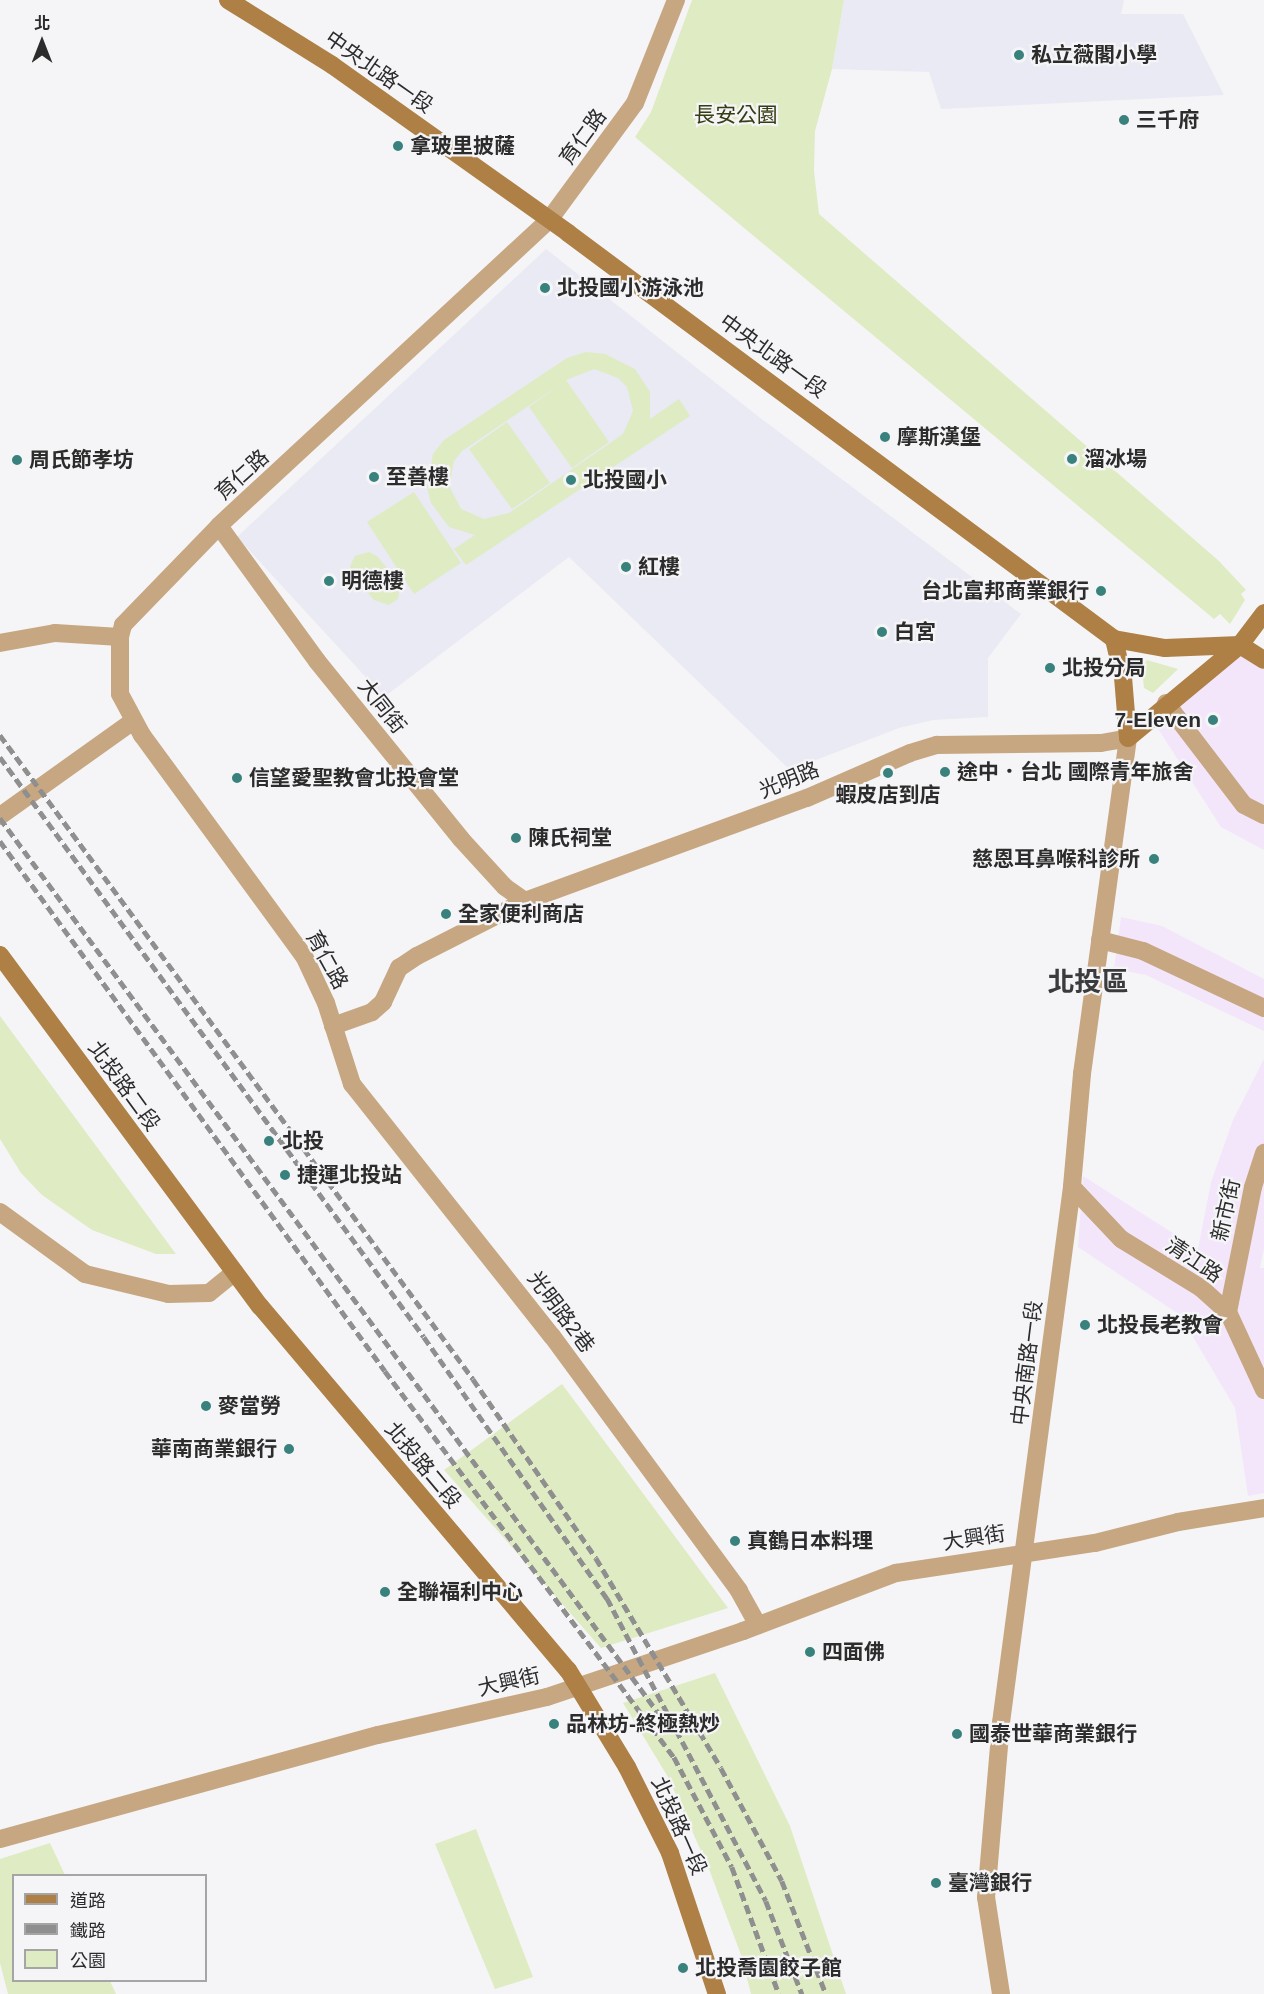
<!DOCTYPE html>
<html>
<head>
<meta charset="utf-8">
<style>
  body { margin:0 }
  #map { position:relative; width:1264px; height:1994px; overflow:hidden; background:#f5f5f7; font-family:Helvetica,"Noto Sans TC",sans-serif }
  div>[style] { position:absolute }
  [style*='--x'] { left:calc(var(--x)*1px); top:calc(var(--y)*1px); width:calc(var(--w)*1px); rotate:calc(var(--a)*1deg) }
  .commercial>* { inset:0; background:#f3e6fa }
  .built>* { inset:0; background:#e9eaf3 }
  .green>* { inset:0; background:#dfebc3 }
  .street>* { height:18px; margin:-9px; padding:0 9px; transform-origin:9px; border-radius:9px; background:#c7a781 }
  .secondary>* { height:18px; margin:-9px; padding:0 9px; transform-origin:9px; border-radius:9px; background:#ae8045 }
  .rail>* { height:4.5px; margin-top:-2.25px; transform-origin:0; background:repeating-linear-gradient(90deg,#8f8f90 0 9px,transparent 0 13.5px) }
  .dots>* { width:16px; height:16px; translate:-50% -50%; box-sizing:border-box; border:3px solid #f5f5f7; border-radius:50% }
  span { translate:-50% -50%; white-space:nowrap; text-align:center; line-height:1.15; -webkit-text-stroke:4.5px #f5f5f7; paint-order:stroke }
  .poi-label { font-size:21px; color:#2c2c2d; font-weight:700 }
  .left { translate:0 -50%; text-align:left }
  .right { translate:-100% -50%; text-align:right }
  .street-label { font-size:21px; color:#2c2c2d }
  .park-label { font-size:21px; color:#353e13 }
  .district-label { font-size:27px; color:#3b3b3d; font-weight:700 }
  .legend { position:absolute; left:12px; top:1874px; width:195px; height:108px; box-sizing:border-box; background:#f5f5f7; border:2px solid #a5a5a6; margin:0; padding:8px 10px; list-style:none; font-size:18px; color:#2c2c2d }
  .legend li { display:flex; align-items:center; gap:12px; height:30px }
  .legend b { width:30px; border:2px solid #a5a5a6 }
  .north { position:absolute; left:12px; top:12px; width:60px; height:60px; -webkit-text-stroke:4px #f5f5f7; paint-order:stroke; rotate:0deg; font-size:16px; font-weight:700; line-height:24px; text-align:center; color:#2c2c2d }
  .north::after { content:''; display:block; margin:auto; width:21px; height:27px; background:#2c2c2d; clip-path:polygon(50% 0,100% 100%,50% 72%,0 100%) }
</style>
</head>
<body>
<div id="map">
  <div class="commercial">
    <div style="clip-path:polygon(1239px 653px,1264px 669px,1264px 850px,1221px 827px,1155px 724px)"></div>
    <div style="clip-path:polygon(1121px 917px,1162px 926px,1264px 979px,1264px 1031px,1146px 975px,1114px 969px)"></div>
    <div style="clip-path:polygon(1264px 1059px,1264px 1248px,1260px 1268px,1264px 1268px,1264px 1493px,1248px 1496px,1235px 1408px,1180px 1315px,1078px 1247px,1083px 1176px,1198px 1249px,1211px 1182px,1233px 1120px)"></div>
  </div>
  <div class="built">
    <div style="clip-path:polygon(844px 0,1124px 0,1121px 14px,1183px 14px,1224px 95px,941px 109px,929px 72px,832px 69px)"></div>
    <div style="clip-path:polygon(546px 249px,759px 417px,1021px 614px,988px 658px,988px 717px,933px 720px,899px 728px,790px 770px,569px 557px,384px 697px,237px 537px)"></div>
  </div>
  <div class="green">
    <div style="clip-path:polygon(692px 0,844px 0,832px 69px,815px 131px,814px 171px,819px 214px,1219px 561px,1246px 590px,1241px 594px,1245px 600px,1230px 624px,1220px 614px,1214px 619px,635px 137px,651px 112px)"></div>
    <div style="clip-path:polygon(evenodd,586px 352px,605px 354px,635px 369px,650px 392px,650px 419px,679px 399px,690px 416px,466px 565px,454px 549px,475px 535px,449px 527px,431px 503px,427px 487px,433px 454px,444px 440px,567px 358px,586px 352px,594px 369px,618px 378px,627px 387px,633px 411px,623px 434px,509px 513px,484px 519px,461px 509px,449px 486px,454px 461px,462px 451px,561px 384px,529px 407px,572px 468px,609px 442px,566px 380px,594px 369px)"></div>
    <div style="clip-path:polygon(507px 422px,550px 483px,512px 509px,469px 449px)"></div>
    <div style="clip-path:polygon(414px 492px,461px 563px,414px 594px,367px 522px)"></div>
    <div style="clip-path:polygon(369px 552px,378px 557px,400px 584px,398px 599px,389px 605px,374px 600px,352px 575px,350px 566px,355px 556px)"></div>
    <div style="clip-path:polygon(1147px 660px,1178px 669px,1153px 693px,1144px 688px,1142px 667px)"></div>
    <div style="clip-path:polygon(0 1016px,176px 1254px,156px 1254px,92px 1230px,42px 1195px,21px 1173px,0 1139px)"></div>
    <div style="clip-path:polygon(562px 1384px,728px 1608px,601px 1648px,444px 1470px)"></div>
    <div style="clip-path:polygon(715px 1673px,790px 1826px,846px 1994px,751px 1994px,741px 1955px,709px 1869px,668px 1777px,623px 1703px)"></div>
    <div style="clip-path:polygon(476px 1829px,533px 1977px,495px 1989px,435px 1844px)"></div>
    <div style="clip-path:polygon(50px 1843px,65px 1875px,14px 1876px,14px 1980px,110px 1981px,116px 1994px,8px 1994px,0 1963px,0 1859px)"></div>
  </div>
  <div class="street">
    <div style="--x:676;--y:0;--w:111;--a:111.7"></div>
    <div style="--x:635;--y:103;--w:145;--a:126.3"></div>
    <div style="--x:549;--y:220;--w:450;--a:137.2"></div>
    <div style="--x:219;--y:526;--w:138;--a:134.1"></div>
    <div style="--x:123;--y:625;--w:12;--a:104"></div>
    <div style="--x:120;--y:637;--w:57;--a:90"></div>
    <div style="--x:120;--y:694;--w:47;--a:61.8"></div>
    <div style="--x:142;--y:735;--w:274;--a:53.8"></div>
    <div style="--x:304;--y:956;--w:52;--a:64.9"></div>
    <div style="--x:326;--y:1003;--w:85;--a:72.2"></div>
    <div style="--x:352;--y:1084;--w:322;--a:51.6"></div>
    <div style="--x:552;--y:1336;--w:316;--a:53.7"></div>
    <div style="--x:739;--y:1591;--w:39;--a:61"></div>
    <div style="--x:219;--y:526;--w:167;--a:54"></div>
    <div style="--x:317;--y:661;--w:229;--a:51"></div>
    <div style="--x:461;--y:839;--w:65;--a:47.5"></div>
    <div style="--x:505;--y:887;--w:24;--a:35"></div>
    <div style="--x:0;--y:643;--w:56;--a:-10.3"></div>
    <div style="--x:55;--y:633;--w:65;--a:3.5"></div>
    <div style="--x:1166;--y:703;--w:128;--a:52.6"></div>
    <div style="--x:1244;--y:805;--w:22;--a:27"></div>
    <div style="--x:0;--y:816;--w:163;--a:-35.5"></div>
    <div style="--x:1100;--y:940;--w:44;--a:14.3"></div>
    <div style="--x:1143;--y:951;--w:134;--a:25.2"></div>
    <div style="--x:333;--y:1026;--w:41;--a:-19.7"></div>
    <div style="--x:372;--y:1012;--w:15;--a:-42"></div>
    <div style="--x:383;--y:1002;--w:38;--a:-65"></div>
    <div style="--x:399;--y:968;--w:22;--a:-34"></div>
    <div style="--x:417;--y:956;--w:121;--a:-27"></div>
    <div style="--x:525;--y:901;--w:300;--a:-20.1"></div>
    <div style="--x:807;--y:798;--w:112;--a:-23.6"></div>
    <div style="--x:910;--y:753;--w:28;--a:-17"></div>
    <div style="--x:937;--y:745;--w:164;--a:-0.7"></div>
    <div style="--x:1101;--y:743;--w:27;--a:-10"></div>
    <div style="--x:1128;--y:738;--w:339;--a:97.8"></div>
    <div style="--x:1082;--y:1074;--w:113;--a:95.1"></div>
    <div style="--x:1072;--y:1187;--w:541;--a:97.55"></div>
    <div style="--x:1001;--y:1723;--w:175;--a:94.9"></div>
    <div style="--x:986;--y:1897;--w:98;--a:81.2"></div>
    <div style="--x:1072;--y:1187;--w:71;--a:46.7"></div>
    <div style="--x:1121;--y:1239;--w:94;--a:31.5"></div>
    <div style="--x:1201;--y:1288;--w:36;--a:42"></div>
    <div style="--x:1228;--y:1312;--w:86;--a:65.2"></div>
    <div style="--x:0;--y:1212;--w:105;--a:36.1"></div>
    <div style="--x:85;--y:1274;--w:85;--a:13.5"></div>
    <div style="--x:168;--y:1294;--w:41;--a:-1.4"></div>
    <div style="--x:209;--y:1293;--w:33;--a:-39"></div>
    <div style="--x:1228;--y:1312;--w:127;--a:-78.7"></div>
    <div style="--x:1253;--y:1187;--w:36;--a:-72"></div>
    <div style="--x:0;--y:1839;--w:392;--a:-15.4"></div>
    <div style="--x:378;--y:1735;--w:173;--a:-12.7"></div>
    <div style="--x:547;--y:1697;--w:207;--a:-18.6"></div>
    <div style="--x:743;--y:1631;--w:164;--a:-20.8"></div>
    <div style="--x:896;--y:1573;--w:201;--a:-8.6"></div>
    <div style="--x:1095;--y:1543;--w:86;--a:-14.2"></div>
    <div style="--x:1178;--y:1522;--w:87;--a:-9.2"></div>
  </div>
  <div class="secondary">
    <div style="--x:228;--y:0;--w:123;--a:32"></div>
    <div style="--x:332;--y:65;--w:290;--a:35.4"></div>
    <div style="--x:568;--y:233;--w:680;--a:36.63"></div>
    <div style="--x:1114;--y:639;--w:39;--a:77"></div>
    <div style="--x:1123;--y:677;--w:61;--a:85.3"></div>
    <div style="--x:1114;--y:639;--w:52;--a:10"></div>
    <div style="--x:1165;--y:648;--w:75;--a:-2.3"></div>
    <div style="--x:1240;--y:645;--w:28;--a:32"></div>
    <div style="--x:1128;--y:738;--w:146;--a:-39.7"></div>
    <div style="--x:1240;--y:645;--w:40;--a:-53"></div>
    <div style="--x:0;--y:955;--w:437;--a:53.5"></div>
    <div style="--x:260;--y:1306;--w:477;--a:49.8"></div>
    <div style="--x:568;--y:1670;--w:114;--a:58.7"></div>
    <div style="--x:627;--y:1767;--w:96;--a:63.4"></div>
    <div style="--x:670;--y:1853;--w:149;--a:71.6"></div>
  </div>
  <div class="rail">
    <div style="--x:0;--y:735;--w:799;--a:53.7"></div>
    <div style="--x:473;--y:1379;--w:217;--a:55.5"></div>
    <div style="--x:596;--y:1558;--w:244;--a:59.2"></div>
    <div style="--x:721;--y:1768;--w:128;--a:61.6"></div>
    <div style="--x:782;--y:1881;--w:121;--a:68.7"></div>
    <div style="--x:0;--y:757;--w:718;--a:53.83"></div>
    <div style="--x:424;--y:1337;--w:319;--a:55"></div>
    <div style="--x:607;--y:1598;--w:342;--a:62.3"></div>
    <div style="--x:766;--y:1901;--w:100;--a:68.8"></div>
    <div style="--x:0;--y:818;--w:1132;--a:53.66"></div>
    <div style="--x:0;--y:841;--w:655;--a:54"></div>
    <div style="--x:385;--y:1371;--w:482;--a:53.2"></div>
    <div style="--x:674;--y:1757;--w:124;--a:62.2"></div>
    <div style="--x:732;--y:1867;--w:135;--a:69.7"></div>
  </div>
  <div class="dots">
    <div style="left:1019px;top:55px;background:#39817c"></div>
    <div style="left:1124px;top:120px;background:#39817c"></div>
    <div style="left:398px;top:146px;background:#39817c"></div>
    <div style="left:545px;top:288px;background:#39817c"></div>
    <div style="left:885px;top:437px;background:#39817c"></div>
    <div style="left:1072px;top:459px;background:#39817c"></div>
    <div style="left:17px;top:460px;background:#39817c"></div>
    <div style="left:374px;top:477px;background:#39817c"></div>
    <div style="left:571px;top:480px;background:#39817c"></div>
    <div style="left:626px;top:567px;background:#39817c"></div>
    <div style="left:329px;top:581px;background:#39817c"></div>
    <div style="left:1101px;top:591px;background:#39817c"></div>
    <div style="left:882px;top:632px;background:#39817c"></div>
    <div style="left:1050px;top:668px;background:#39817c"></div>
    <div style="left:1213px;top:720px;background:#39817c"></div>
    <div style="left:945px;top:772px;background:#39817c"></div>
    <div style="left:888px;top:773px;background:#39817c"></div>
    <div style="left:237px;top:778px;background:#39817c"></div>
    <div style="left:516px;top:838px;background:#39817c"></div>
    <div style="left:1154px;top:859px;background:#39817c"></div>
    <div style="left:446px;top:914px;background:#39817c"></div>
    <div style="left:269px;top:1141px;background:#39817c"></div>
    <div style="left:285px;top:1175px;background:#39817c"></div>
    <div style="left:1085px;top:1325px;background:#39817c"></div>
    <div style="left:206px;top:1406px;background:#39817c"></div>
    <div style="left:289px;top:1449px;background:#39817c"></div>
    <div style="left:735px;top:1541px;background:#39817c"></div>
    <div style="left:385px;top:1592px;background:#39817c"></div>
    <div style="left:810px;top:1652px;background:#39817c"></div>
    <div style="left:554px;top:1724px;background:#39817c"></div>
    <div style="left:957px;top:1734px;background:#39817c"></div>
    <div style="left:936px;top:1883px;background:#39817c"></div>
    <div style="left:683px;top:1968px;background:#39817c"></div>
  </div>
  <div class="poi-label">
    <span class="left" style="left:1031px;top:55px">私立薇閣小學</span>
    <span class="left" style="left:1136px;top:120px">三千府</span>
    <span class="left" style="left:410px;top:146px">拿玻里披薩</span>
    <span class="left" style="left:557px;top:288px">北投國小游泳池</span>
    <span class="left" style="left:897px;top:437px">摩斯漢堡</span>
    <span class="left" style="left:1084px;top:459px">溜冰場</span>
    <span class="left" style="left:29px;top:460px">周氏節孝坊</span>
    <span class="left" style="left:386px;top:477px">至善樓</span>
    <span class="left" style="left:583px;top:480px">北投國小</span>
    <span class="left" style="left:638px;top:567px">紅樓</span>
    <span class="left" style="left:341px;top:581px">明德樓</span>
    <span class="right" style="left:1089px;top:591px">台北富邦商業銀行</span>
    <span class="left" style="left:894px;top:632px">白宮</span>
    <span class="left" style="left:1062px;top:668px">北投分局</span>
    <span class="right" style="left:1201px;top:720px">7-Eleven</span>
    <span class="left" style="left:957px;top:772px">途中．台北 國際青年旅舍</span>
    <span class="left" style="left:249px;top:778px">信望愛聖教會北投會堂</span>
    <span style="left:888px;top:795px">蝦皮店到店</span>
    <span class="left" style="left:528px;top:838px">陳氏祠堂</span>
    <span class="right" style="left:1140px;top:859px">慈恩耳鼻喉科診所</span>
    <span class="left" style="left:458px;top:914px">全家便利商店</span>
    <span class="left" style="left:282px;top:1141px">北投</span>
    <span class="left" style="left:297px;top:1175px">捷運北投站</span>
    <span class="left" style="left:1097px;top:1325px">北投長老教會</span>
    <span class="left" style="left:218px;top:1406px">麥當勞</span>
    <span class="right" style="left:277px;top:1449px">華南商業銀行</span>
    <span class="left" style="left:747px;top:1541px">真鶴日本料理</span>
    <span class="left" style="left:397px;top:1592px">全聯福利中心</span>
    <span class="left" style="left:822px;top:1652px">四面佛</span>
    <span class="left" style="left:566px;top:1724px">品林坊-終極熱炒</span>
    <span class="left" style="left:969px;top:1734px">國泰世華商業銀行</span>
    <span class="left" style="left:948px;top:1883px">臺灣銀行</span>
    <span class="left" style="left:695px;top:1968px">北投喬園餃子館</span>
  </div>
  <div class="street-label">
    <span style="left:379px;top:72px;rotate:35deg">中央北路一段</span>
    <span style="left:583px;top:137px;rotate:-54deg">育仁路</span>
    <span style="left:773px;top:356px;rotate:36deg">中央北路一段</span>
    <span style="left:242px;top:475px;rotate:-42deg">育仁路</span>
    <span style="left:382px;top:706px;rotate:52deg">大同街</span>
    <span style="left:789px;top:780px;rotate:-22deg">光明路</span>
    <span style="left:327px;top:960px;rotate:61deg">育仁路</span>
    <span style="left:124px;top:1086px;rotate:54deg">北投路二段</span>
    <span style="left:1226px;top:1210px;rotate:-77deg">新市街</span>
    <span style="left:1194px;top:1260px;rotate:34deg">清江路</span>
    <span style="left:561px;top:1312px;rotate:53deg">光明路2巷</span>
    <span style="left:1027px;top:1363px;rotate:-83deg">中央南路一段</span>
    <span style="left:423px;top:1465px;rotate:50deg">北投路二段</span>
    <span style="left:974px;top:1538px;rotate:-9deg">大興街</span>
    <span style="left:509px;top:1682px;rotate:-13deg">大興街</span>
    <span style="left:679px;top:1826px;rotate:66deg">北投路一段</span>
  </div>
  <div class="park-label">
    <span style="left:736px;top:115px">長安公園</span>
  </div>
  <div class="district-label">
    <span style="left:1088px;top:983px">北投區</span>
  </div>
  <ul class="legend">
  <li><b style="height:8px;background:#ae8045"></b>道路</li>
  <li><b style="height:8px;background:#8f8f90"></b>鐵路</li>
  <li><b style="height:16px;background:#dfebc3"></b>公園</li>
  </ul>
  <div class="north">北</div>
</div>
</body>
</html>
